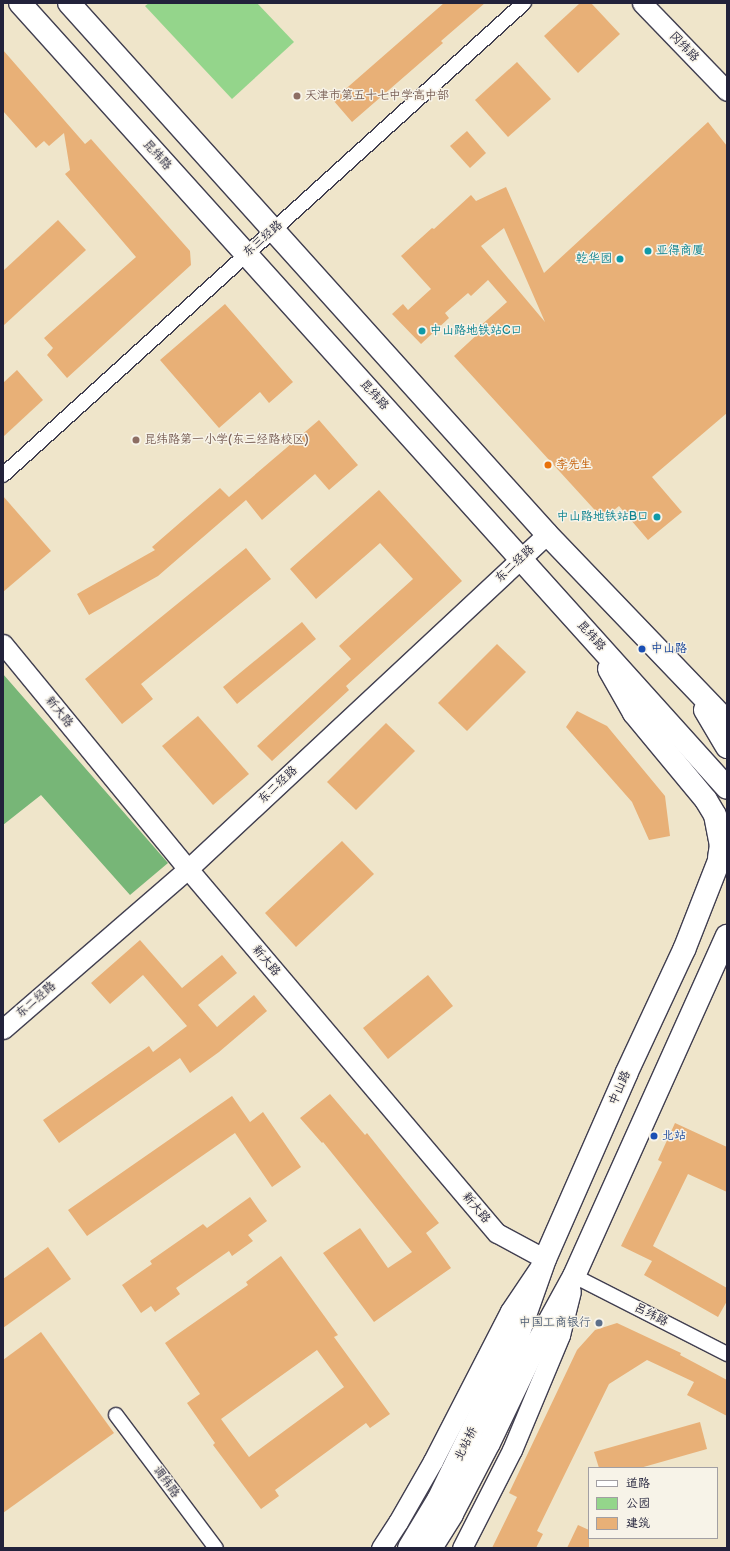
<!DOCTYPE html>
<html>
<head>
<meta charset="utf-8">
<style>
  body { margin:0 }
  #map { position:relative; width:730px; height:1551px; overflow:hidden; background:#efe5ca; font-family:"Balsamiq Sans","LXGW WenKai TC",sans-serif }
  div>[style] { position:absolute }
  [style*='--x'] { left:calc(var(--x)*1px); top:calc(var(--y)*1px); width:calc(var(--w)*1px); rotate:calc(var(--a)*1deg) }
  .green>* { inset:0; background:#94d58b }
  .forest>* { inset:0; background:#77b677 }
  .building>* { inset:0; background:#e8b077 }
  .roads { filter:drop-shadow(1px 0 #413f50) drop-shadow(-1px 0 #413f50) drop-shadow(0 1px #413f50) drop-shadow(0 -1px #413f50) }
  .street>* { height:14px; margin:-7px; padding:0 7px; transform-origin:7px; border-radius:7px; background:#fff }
  .secondary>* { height:19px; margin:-9.5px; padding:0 9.5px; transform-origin:9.5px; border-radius:9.5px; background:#fff }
  .primary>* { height:22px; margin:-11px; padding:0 11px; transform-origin:11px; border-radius:11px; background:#fff }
  .dots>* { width:11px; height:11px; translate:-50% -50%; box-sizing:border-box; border:2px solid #f7f3e8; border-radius:50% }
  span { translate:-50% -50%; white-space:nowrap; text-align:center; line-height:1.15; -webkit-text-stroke:3px #f7f3e8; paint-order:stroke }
  .street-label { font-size:12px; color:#22223b }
  .education-label { font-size:12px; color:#785e54 }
  .left { translate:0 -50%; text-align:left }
  .culture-label { font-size:12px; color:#0d838f }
  .right { translate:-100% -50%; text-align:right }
  .food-label { font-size:12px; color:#c56008 }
  .transit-label { font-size:12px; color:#164399 }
  .service-label { font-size:12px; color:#4e5e75 }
  .frame { position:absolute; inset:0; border:4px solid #22223b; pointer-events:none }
  .legend { position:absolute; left:588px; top:1467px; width:130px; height:72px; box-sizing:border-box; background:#f7f3e8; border:1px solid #a29fa3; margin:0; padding:5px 7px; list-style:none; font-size:12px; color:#22223b }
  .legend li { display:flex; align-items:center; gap:8px; height:20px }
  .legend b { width:20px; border:1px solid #a29fa3 }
</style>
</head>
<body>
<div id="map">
  <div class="green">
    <div style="clip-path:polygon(149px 3px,257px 3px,294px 42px,232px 99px,145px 6px)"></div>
  </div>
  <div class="forest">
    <div style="clip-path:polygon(3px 674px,168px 863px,130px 895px,41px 795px,3px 825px)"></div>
  </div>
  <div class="building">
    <div style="clip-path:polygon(444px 3px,485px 3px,441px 41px,443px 43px,352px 122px,333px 100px)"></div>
    <div style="clip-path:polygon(580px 3px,591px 3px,620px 34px,578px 73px,544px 36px)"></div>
    <div style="clip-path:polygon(3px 50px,85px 144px,91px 139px,190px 251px,191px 265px,67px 378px,47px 355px,53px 348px,44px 338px,136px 257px,65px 174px,70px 170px,64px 133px,49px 146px,44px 141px,36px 148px,3px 111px)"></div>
    <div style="clip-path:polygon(517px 62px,551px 99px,508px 137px,475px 100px)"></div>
    <div style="clip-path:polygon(evenodd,708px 122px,727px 146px,727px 413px,652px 477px,682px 512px,648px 540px,619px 506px,603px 519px,454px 356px,481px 331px,478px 328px,507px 302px,488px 280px,471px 296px,468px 293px,445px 313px,449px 318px,421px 344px,392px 314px,403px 304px,408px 310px,431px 289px,401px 256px,432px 228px,434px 229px,471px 195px,476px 201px,506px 187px,544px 273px,708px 122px,504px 228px,545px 322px,481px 246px,504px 228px)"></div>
    <div style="clip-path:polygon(467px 131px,486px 153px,470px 168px,450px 146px)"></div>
    <div style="clip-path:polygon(58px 220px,86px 250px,3px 326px,3px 271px)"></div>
    <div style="clip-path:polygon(225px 304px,293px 382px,269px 403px,260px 392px,219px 428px,160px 360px)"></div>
    <div style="clip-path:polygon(17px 370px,43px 400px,3px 437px,3px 383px)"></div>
    <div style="clip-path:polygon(319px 420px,358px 465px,329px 490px,315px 474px,262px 520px,246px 500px,158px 576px,89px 615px,77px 594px,155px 550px,152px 547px,220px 488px,229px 497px)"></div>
    <div style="clip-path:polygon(379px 490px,462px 581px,346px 686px,349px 690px,272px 761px,257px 746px,351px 659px,339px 646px,413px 579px,380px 543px,316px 599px,290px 569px)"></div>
    <div style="clip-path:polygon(3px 496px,51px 551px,3px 592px)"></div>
    <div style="clip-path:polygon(246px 548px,271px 579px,141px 684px,153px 699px,122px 724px,85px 679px)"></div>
    <div style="clip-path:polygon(302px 622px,316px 639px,237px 704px,223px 687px)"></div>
    <div style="clip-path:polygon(497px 644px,526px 672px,467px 731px,438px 703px)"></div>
    <div style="clip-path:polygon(577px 711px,607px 726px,665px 796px,670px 836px,649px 840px,632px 802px,566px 727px)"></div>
    <div style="clip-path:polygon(198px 716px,249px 774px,213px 805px,162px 746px)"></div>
    <div style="clip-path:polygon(386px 723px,415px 751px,356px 810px,327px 782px)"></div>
    <div style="clip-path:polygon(342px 841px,374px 874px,296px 947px,265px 913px)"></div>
    <div style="clip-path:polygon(140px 940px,182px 988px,222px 955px,237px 973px,198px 1005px,217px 1027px,254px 995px,267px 1011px,219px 1052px,190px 1073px,180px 1058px,59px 1143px,43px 1120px,149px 1046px,153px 1052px,187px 1026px,143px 975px,110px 1004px,91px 983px)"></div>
    <div style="clip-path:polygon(428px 975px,453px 1006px,388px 1059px,363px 1028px)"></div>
    <div style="clip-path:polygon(330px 1094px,365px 1135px,367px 1133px,439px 1223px,426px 1233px,451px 1268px,374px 1322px,323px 1253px,360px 1228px,388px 1268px,412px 1252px,323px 1142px,322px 1143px,300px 1118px)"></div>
    <div style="clip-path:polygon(232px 1096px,250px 1122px,263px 1112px,301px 1167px,272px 1187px,235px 1133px,87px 1236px,68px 1210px)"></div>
    <div style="clip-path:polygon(675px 1123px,727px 1147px,727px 1192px,688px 1174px,653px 1246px,727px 1288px,727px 1301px,718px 1317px,644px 1275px,652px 1261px,621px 1246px,662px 1162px,658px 1160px)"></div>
    <div style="clip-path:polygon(250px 1197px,267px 1221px,248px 1235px,253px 1241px,232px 1256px,229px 1251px,176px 1288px,180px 1294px,155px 1312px,151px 1306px,141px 1313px,122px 1285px,152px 1264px,150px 1261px,203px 1224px,207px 1228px)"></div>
    <div style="clip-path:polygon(48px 1247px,71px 1279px,3px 1328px,3px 1279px)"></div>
    <div style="clip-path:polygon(evenodd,281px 1256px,338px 1335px,334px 1337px,390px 1414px,370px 1428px,366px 1423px,275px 1490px,279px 1496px,261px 1509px,213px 1445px,215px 1443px,187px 1403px,200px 1394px,165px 1343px,248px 1285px,246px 1282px,281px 1256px,317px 1350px,344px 1387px,249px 1457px,221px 1419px,317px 1350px)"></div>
    <div style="clip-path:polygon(617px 1323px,681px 1353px,680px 1355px,727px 1380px,727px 1416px,687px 1395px,694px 1382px,647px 1360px,609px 1384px,537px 1531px,543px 1534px,536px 1548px,492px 1548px,517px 1497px,509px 1493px,577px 1350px,595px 1330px)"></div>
    <div style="clip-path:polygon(41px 1332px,114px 1433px,3px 1513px,3px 1360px)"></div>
    <div style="clip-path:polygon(700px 1422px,707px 1449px,640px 1468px,599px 1468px,594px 1452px)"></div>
    <div style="clip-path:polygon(578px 1525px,589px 1530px,589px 1548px,567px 1548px)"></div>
  </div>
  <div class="roads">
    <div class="street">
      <div style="--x:3;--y:475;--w:703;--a:-42.18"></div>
      <div style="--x:574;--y:1276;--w:172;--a:27"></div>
      <div style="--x:116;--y:1415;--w:166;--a:53.1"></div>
    </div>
    <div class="secondary">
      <div style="--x:642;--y:3;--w:122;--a:46"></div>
      <div style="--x:3;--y:644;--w:291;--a:50.6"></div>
      <div style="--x:188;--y:869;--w:477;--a:49.7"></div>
      <div style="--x:497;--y:1233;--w:55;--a:28.4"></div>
      <div style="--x:545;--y:1259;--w:63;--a:123.9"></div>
      <div style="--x:510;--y:1311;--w:169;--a:117.2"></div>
      <div style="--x:433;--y:1461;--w:70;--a:119.8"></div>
      <div style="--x:398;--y:1522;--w:31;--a:123"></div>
      <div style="--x:3;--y:1029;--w:245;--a:-40.9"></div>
      <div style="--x:188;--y:869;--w:491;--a:-43"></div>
      <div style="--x:462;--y:1548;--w:110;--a:-63"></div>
      <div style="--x:512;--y:1450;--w:125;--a:-67.3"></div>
      <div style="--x:560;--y:1335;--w:45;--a:-76"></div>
    </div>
    <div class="primary">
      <div style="--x:20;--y:3;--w:1056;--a:47.99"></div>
      <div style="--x:69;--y:3;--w:714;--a:48.01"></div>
      <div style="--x:547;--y:534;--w:260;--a:46.2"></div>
      <div style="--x:609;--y:669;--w:51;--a:60.4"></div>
      <div style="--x:634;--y:713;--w:113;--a:50.4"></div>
      <div style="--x:706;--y:800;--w:17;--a:59"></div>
      <div style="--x:715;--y:815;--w:31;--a:79"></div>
      <div style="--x:721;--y:845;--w:12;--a:99"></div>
      <div style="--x:705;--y:710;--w:43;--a:59.3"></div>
      <div style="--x:409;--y:1548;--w:56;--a:-58.9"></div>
      <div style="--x:438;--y:1500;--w:180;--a:-64"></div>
      <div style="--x:517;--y:1338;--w:84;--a:-70.5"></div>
      <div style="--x:545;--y:1259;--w:204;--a:-66.3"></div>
      <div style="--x:627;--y:1072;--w:135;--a:-65"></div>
      <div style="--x:684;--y:950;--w:118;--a:-68.6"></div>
      <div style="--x:431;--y:1548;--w:40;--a:-58"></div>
      <div style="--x:452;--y:1514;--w:80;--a:-62.5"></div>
      <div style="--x:489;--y:1443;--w:104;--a:-64.4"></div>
      <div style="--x:534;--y:1349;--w:83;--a:-61.3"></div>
      <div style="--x:574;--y:1276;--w:373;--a:-65.8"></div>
    </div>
  </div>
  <div class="dots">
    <div style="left:297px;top:96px;background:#8d6e63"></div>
    <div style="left:648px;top:251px;background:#0f9aa8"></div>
    <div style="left:620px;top:259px;background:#0f9aa8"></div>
    <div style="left:422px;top:331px;background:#0f9aa8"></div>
    <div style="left:136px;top:440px;background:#8d6e63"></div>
    <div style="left:548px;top:465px;background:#e8710a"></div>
    <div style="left:657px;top:517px;background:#0f9aa8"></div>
    <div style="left:642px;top:649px;background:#1a4fb4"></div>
    <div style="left:654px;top:1136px;background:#1a4fb4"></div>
    <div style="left:599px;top:1323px;background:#5c6f8a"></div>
  </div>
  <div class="street-label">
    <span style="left:684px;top:47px;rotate:46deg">冈纬路</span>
    <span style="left:157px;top:155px;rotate:48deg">昆纬路</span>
    <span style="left:263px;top:239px;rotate:-41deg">东三经路</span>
    <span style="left:374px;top:395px;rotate:48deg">昆纬路</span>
    <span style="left:515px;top:564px;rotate:-43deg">东二经路</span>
    <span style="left:591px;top:636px;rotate:48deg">昆纬路</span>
    <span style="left:59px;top:712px;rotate:51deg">新大路</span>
    <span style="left:278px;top:785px;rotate:-43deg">东二经路</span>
    <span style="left:266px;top:961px;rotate:50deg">新大路</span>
    <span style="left:36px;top:1000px;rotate:-41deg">东二经路</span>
    <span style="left:620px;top:1088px;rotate:-66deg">中山路</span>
    <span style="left:476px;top:1208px;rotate:50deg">新大路</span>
    <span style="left:651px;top:1315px;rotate:27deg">吕纬路</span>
    <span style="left:466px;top:1444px;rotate:-64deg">北站桥</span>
    <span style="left:166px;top:1482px;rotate:54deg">调纬路</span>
  </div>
  <div class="education-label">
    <span class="left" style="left:305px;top:96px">天津市第五十七中学高中部</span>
    <span class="left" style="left:144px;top:440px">昆纬路第一小学(东三经路校区)</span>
  </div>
  <div class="culture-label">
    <span class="left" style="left:656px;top:251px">亚得商厦</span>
    <span class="right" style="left:612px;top:259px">乾华园</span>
    <span class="left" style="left:430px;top:331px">中山路地铁站C口</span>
    <span class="right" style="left:649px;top:517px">中山路地铁站B口</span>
  </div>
  <div class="food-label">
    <span class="left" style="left:556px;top:465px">李先生</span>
  </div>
  <div class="transit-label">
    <span class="left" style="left:651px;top:649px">中山路</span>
    <span class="left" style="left:662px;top:1136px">北站</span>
  </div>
  <div class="service-label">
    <span class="right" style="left:591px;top:1323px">中国工商银行</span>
  </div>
  <div class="frame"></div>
  <ul class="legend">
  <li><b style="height:5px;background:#fff"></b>道路</li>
  <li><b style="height:11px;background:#94d58b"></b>公园</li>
  <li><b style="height:11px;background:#e8b077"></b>建筑</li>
  </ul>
</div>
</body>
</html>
